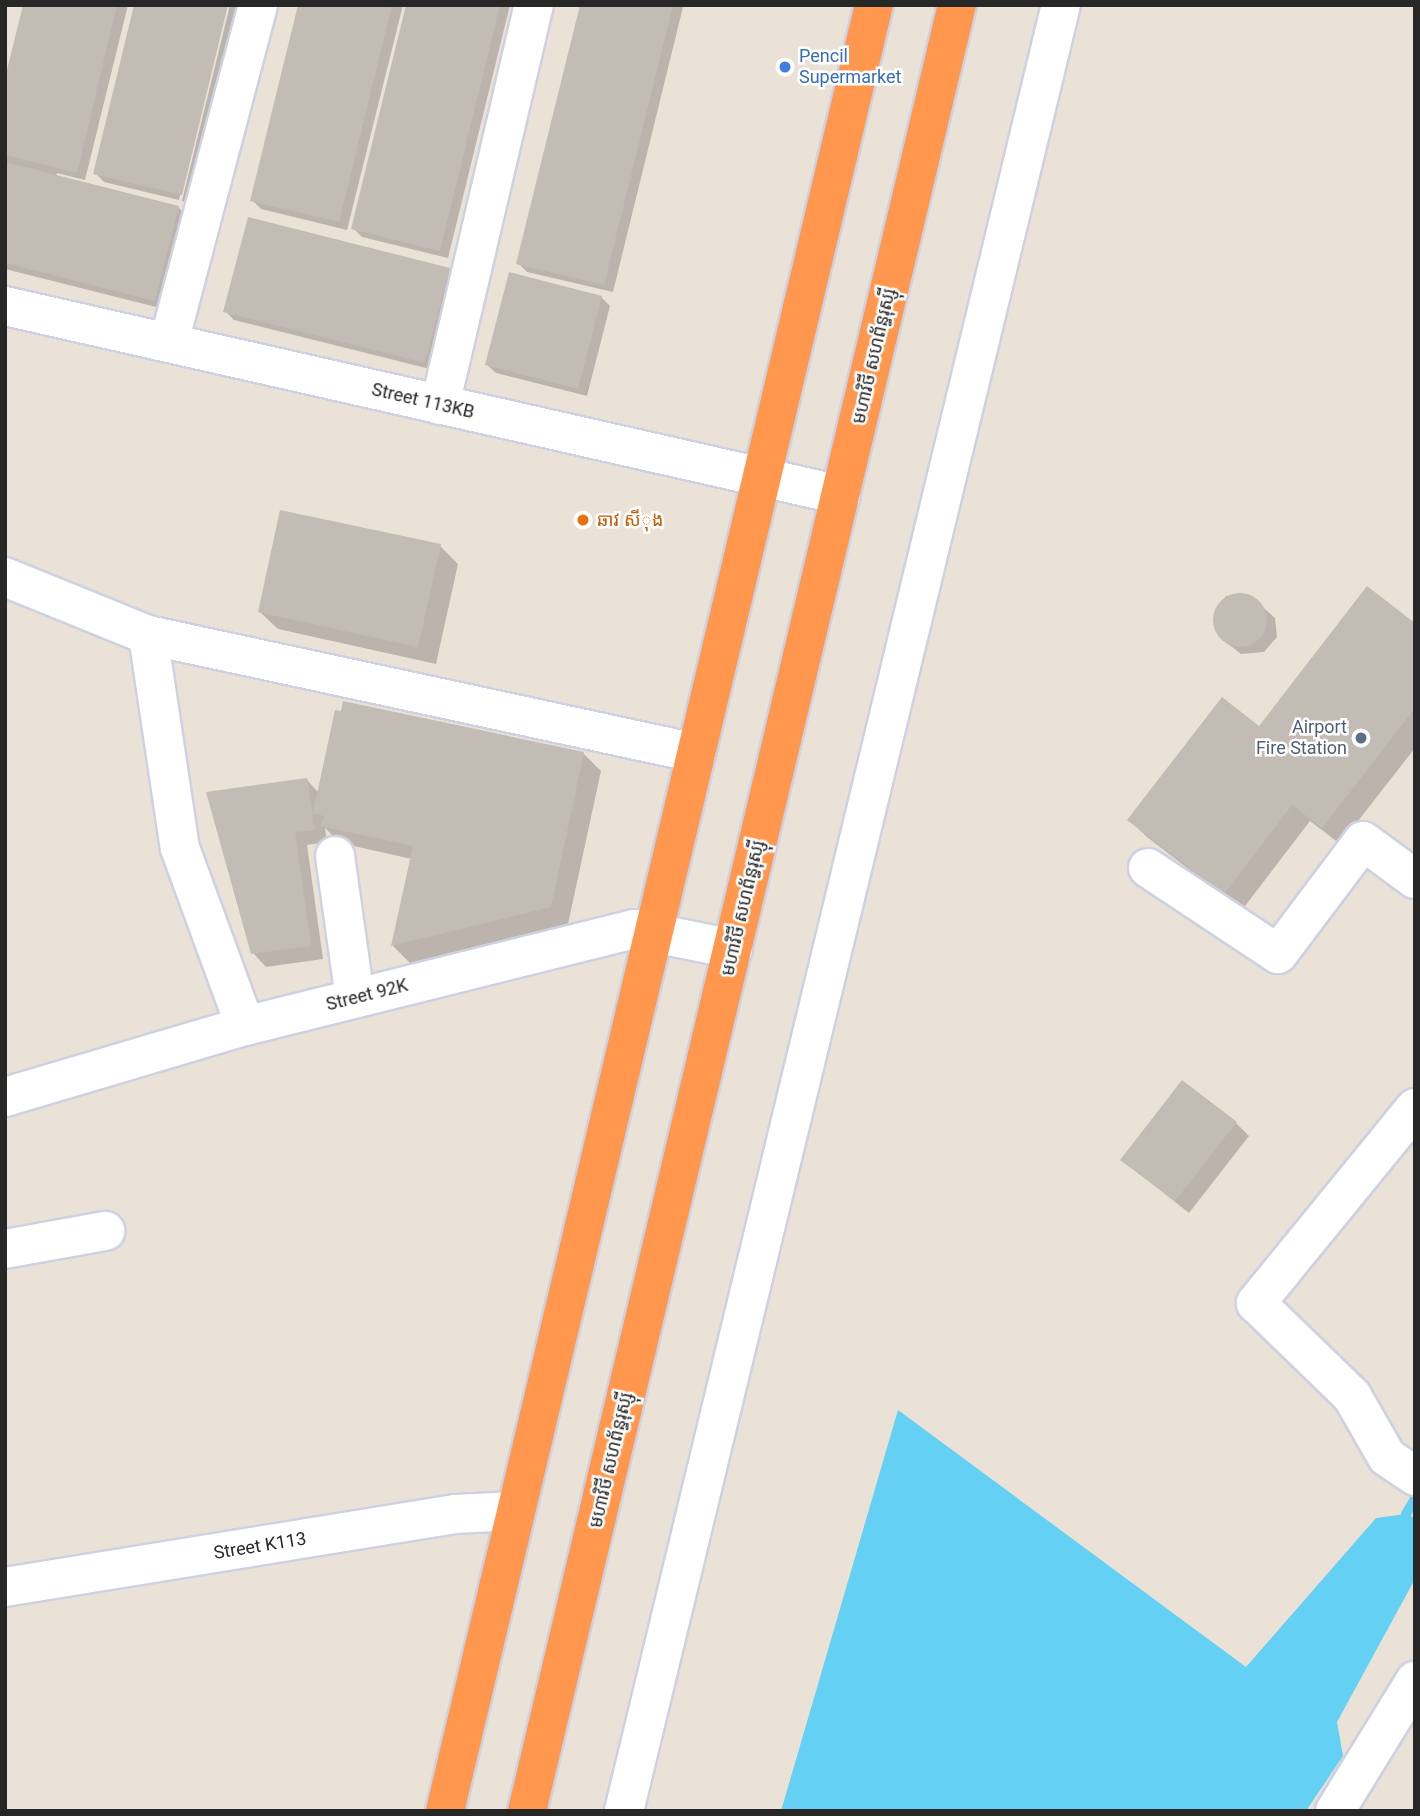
<!DOCTYPE html>
<html>
<head>
<meta charset="utf-8">
<style>
  body { margin:0 }
  #map { position:relative; width:1420px; height:1816px; overflow:hidden; background:#ebe2d7; font-family:Roboto,"Noto Sans Khmer",sans-serif }
  div>[style] { position:absolute }
  [style*='--x'] { left:calc(var(--x)*1px); top:calc(var(--y)*1px); width:calc(var(--w)*1px); rotate:calc(var(--a)*1deg) }
  .water>* { inset:0; background:#64d0f3 }
  .shadow>* { inset:0; background:#0003 }
  .stream>* { height:10px; margin:-5px; padding:0 5px; transform-origin:5px; border-radius:5px; background:#64d0f3 }
  .building>* { inset:0; background:#c2bcb5 }
  .round { border-radius:50% }
  .roads { filter:drop-shadow(2px 0 #cdd1e1) drop-shadow(-2px 0 #cdd1e1) drop-shadow(0 2px #cdd1e1) drop-shadow(0 -2px #cdd1e1) }
  .minor>* { height:38px; margin:-19px; padding:0 19px; transform-origin:19px; border-radius:19px; background:#fff }
  .highway>* { height:38px; margin:-19px; padding:0 19px; transform-origin:19px; border-radius:19px; background:#ff984e }
  .dots>* { width:19px; height:19px; translate:-50% -50%; box-sizing:border-box; border:4px solid #fff; border-radius:50% }
  span { translate:-50% -50%; white-space:nowrap; text-align:center; line-height:1.15; -webkit-text-stroke:5px #fff; paint-order:stroke }
  .shop-label { font-size:18px; color:#366cbe }
  .left { translate:0 -50%; text-align:left }
  .street-label { font-size:18px; color:#272727 }
  .food-label { font-size:18px; color:#c56008 }
  .service-label { font-size:18px; color:#4e5e75 }
  .right { translate:-100% -50%; text-align:right }
  .frame { position:absolute; inset:0; border:7px solid #272727; pointer-events:none }
</style>
</head>
<body>
<div id="map">
  <div class="water">
    <div style="clip-path:polygon(898px 1410px,1246px 1667px,1376px 1518px,1406px 1514px,1415px 1518px,1415px 1579px,1337px 1722px,1343px 1756px,1306px 1811px,781px 1811px)"></div>
  </div>
  <div class="shadow">
    <div style="clip-path:polygon(25px 5px,128px 5px,85px 180px,57px 173px,56px 177px,179px 208px,187px 216px,164px 309px,5px 269px,5px 85px)"></div>
    <div style="clip-path:polygon(227px 5px,179px 200px,104px 182px,95px 173px)"></div>
    <div style="clip-path:polygon(230px 5px,239px 5px,190px 203px,182px 201px)"></div>
    <div style="clip-path:polygon(300px 5px,403px 5px,347px 230px,261px 209px,252px 200px)"></div>
    <div style="clip-path:polygon(408px 5px,510px 5px,448px 258px,362px 237px,353px 228px)"></div>
    <div style="clip-path:polygon(582px 5px,683px 7px,613px 292px,527px 272px,518px 263px)"></div>
    <div style="clip-path:polygon(449px 270px,457px 279px,434px 370px,234px 320px,225px 311px)"></div>
    <div style="clip-path:polygon(601px 297px,610px 306px,587px 396px,496px 373px,487px 365px)"></div>
    <div style="clip-path:polygon(440px 546px,458px 564px,436px 664px,278px 629px,260px 612px)"></div>
    <div style="clip-path:polygon(1249px 595px,1275px 618px,1277px 637px,1264px 652px,1241px 654px,1218px 636px,1215px 611px,1226px 596px)"></div>
    <div style="clip-path:polygon(1415px 625px,1415px 748px,1340px 844px,1310px 821px,1242px 910px,1147px 837px,1129px 820px)"></div>
    <div style="clip-path:polygon(584px 754px,601px 771px,568px 924px,410px 963px,393px 946px,412px 859px,340px 843px,325px 828px,327px 842px,307px 845px,323px 959px,266px 967px,253px 953px,307px 780px,319px 793px)"></div>
    <div style="clip-path:polygon(1236px 1123px,1249px 1136px,1189px 1213px,1122px 1160px)"></div>
  </div>
  <div class="stream">
    <div style="--x:1406;--y:1514;--w:17;--a:-59"></div>
  </div>
  <div class="building">
    <div style="clip-path:polygon(23px 5px,117px 5px,77px 173px,5px 155px,5px 78px)"></div>
    <div style="clip-path:polygon(134px 5px,228px 5px,182px 195px,93px 174px)"></div>
    <div style="clip-path:polygon(298px 5px,392px 5px,339px 222px,250px 201px)"></div>
    <div style="clip-path:polygon(406px 5px,500px 5px,440px 251px,351px 229px)"></div>
    <div style="clip-path:polygon(580px 5px,673px 5px,604px 285px,516px 264px)"></div>
    <div style="clip-path:polygon(5px 162px,179px 206px,155px 301px,5px 263px)"></div>
    <div style="clip-path:polygon(248px 217px,450px 268px,425px 363px,223px 312px)"></div>
    <div style="clip-path:polygon(509px 272px,602px 296px,578px 389px,485px 365px)"></div>
    <div style="clip-path:polygon(280px 510px,441px 544px,418px 647px,258px 612px)"></div>
    <div style="clip-path:polygon(1367px 586px,1415px 623px,1415px 708px,1322px 828px,1292px 805px,1224px 894px,1127px 820px,1222px 697px,1259px 726px)"></div>
    <div class="round" style="left:1213px;top:593px;width:54px;height:54px"></div>
    <div style="clip-path:polygon(343px 701px,584px 752px,551px 907px,391px 946px,413px 846px,321px 826px,324px 816px,313px 813px,335px 710px,341px 711px)"></div>
    <div style="clip-path:polygon(307px 778px,315px 830px,295px 832px,311px 946px,251px 954px,206px 792px)"></div>
    <div style="clip-path:polygon(1182px 1080px,1237px 1122px,1175px 1201px,1120px 1160px)"></div>
  </div>
  <div class="roads">
    <div class="minor">
      <div style="--x:5;--y:306;--w:857;--a:12.74"></div>
      <div style="--x:169;--y:342;--w:349;--a:-75.2"></div>
      <div style="--x:440;--y:405;--w:411;--a:-76.8"></div>
      <div style="--x:5;--y:577;--w:154;--a:22.1"></div>
      <div style="--x:148;--y:635;--w:561;--a:12.15"></div>
      <div style="--x:148;--y:635;--w:215;--a:81.5"></div>
      <div style="--x:180;--y:848;--w:189;--a:69.9"></div>
      <div style="--x:335;--y:856;--w:143;--a:82"></div>
      <div style="--x:1148;--y:868;--w:156;--a:33.5"></div>
      <div style="--x:1278;--y:954;--w:141;--a:-53"></div>
      <div style="--x:1363;--y:841;--w:64;--a:36.2"></div>
      <div style="--x:5;--y:1097;--w:250;--a:-16.5"></div>
      <div style="--x:245;--y:1026;--w:401;--a:-14"></div>
      <div style="--x:634;--y:929;--w:101;--a:11.4"></div>
      <div style="--x:1415;--y:1108;--w:252;--a:129.2"></div>
      <div style="--x:1256;--y:1303;--w:134;--a:44.1"></div>
      <div style="--x:1352;--y:1396;--w:70;--a:60.2"></div>
      <div style="--x:1387;--y:1457;--w:34;--a:34"></div>
      <div style="--x:5;--y:1249;--w:102;--a:-10.2"></div>
      <div style="--x:5;--y:1587;--w:456;--a:-9.2"></div>
      <div style="--x:455;--y:1514;--w:61;--a:-2.8"></div>
      <div style="--x:624;--y:1811;--w:1858;--a:-76.4"></div>
      <div style="--x:1335;--y:1811;--w:153;--a:-58.4"></div>
    </div>
    <div class="highway">
      <div style="--x:445;--y:1811;--w:1856;--a:-76.64"></div>
      <div style="--x:527;--y:1811;--w:1856;--a:-76.61"></div>
    </div>
  </div>
  <div class="dots">
    <div style="left:785px;top:67px;background:#3f7fe0"></div>
    <div style="left:583px;top:520px;background:#e8710a"></div>
    <div style="left:1361px;top:738px;background:#5c6f8a"></div>
  </div>
  <div class="shop-label">
    <span class="left" style="left:799px;top:67px">Pencil<br>Supermarket</span>
  </div>
  <div class="street-label">
    <span style="left:874px;top:356px;rotate:-77deg">មហាវិថី សហព័ន្ធរុស្ស៊ី</span>
    <span style="left:423px;top:401px;rotate:13deg">Street 113KB</span>
    <span style="left:743px;top:908px;rotate:-77deg">មហាវិថី សហព័ន្ធរុស្ស៊ី</span>
    <span style="left:367px;top:995px;rotate:-14deg">Street 92K</span>
    <span style="left:611px;top:1460px;rotate:-77deg">មហាវិថី សហព័ន្ធរុស្ស៊ី</span>
    <span style="left:260px;top:1546px;rotate:-9deg">Street K113</span>
  </div>
  <div class="food-label">
    <span class="left" style="left:597px;top:520px">ឆាវ សីុង</span>
  </div>
  <div class="service-label">
    <span class="right" style="left:1347px;top:738px">Airport<br>Fire Station</span>
  </div>
  <div class="frame"></div>
</div>
</body>
</html>
